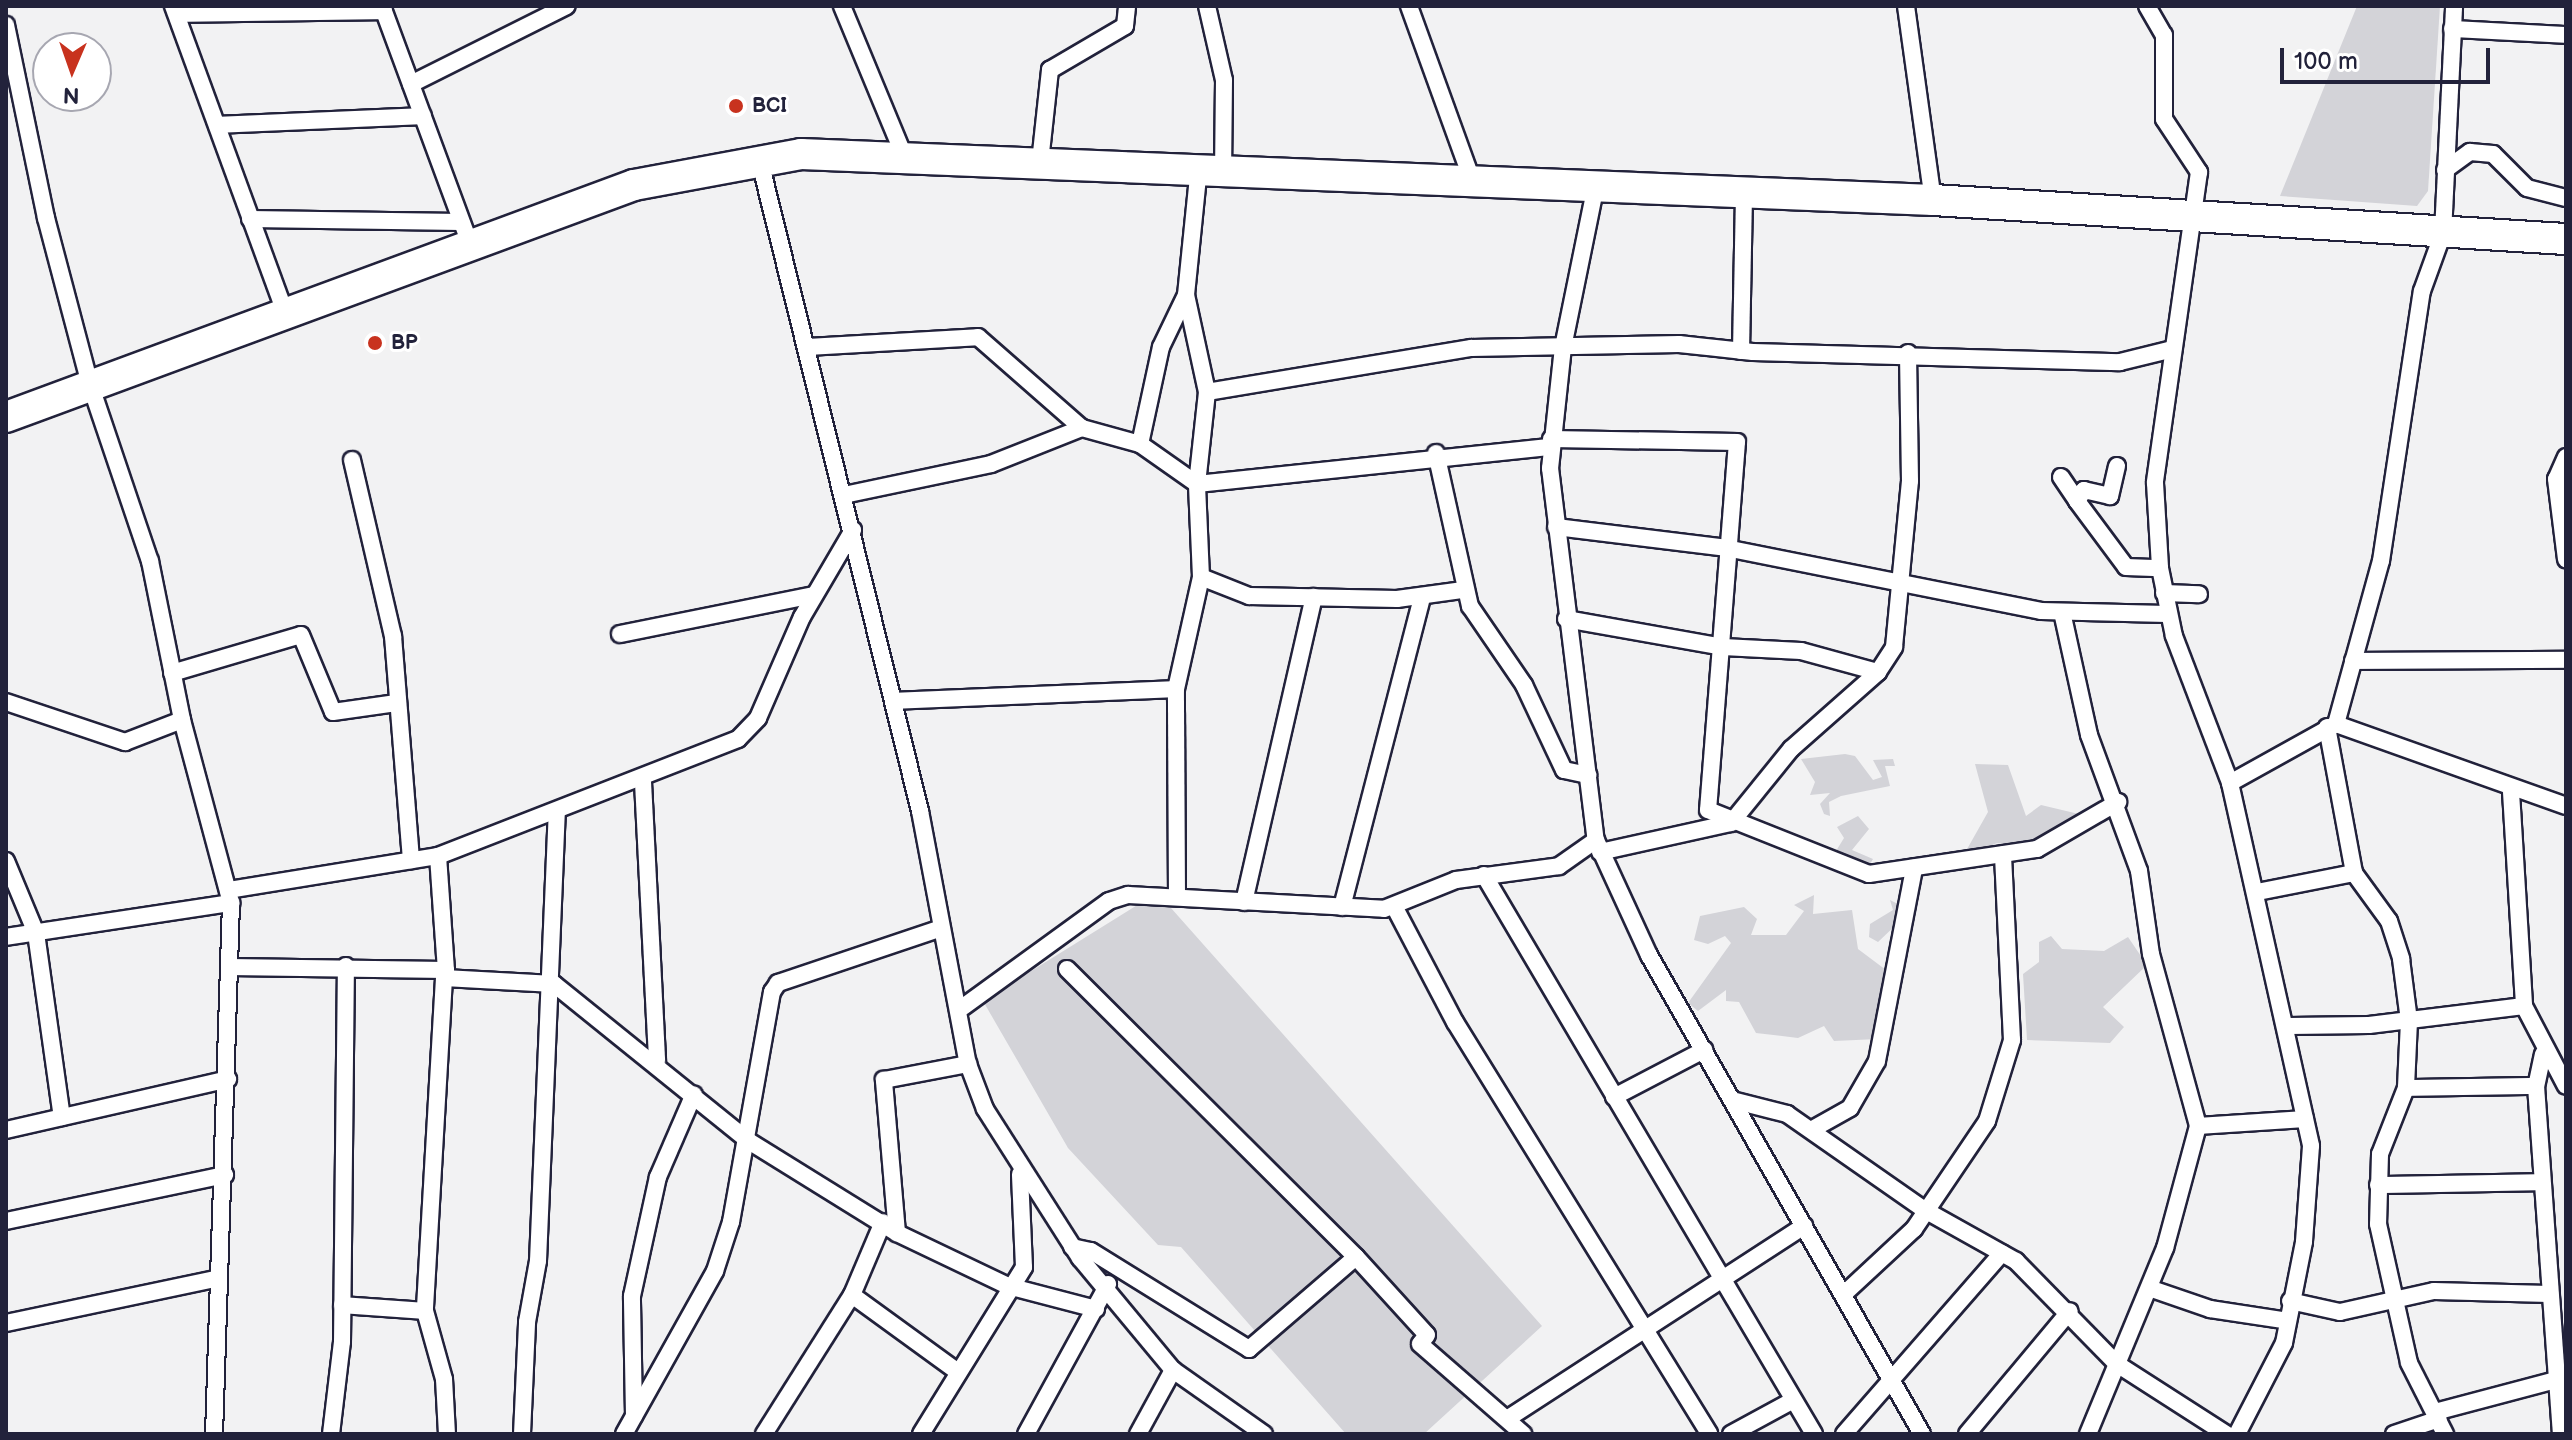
<!DOCTYPE html>
<html>
<head>
<meta charset="utf-8">
<style>
  body { margin:0 }
  #map { position:relative; width:2572px; height:1440px; overflow:hidden; background:#f2f2f3; font-family:"Balsamiq Sans",sans-serif }
  div>[style] { position:absolute }
  [style*='--x'] { left:calc(var(--x)*1px); top:calc(var(--y)*1px); width:calc(var(--w)*1px); rotate:calc(var(--a)*1deg) }
  .green>* { inset:0; background:#d3d3d8 }
  .roads { filter:drop-shadow(2px 0 #22223b) drop-shadow(-2px 0 #22223b) drop-shadow(0 2px #22223b) drop-shadow(0 -2px #22223b) }
  .street>* { height:16px; margin:-8px; padding:0 8px; transform-origin:8px; border-radius:8px; background:#fff }
  .highway>* { height:30px; margin:-15px; padding:0 15px; transform-origin:15px; border-radius:15px; background:#fff }
  .dots>* { width:22px; height:22px; translate:-50% -50%; box-sizing:border-box; border:4px solid #fff; border-radius:50% }
  span { translate:-50% -50%; white-space:nowrap; text-align:center; line-height:1.15; -webkit-text-stroke:6px #fff; paint-order:stroke }
  .poi-label { font-size:20px; color:#22223b; font-weight:700 }
  .left { translate:0 -50%; text-align:left }
  .frame { position:absolute; inset:0; border:8px solid #22223b; pointer-events:none }
  .north { position:absolute; left:32px; top:32px; width:80px; height:80px; box-sizing:border-box; background:#fff; border:2px solid #a7a7b1; border-radius:50%; rotate:182deg; font-size:22px; font-weight:700; line-height:32px; text-align:center; color:#22223b }
  .north::after { content:''; display:block; margin:auto; width:28px; height:36px; background:#c8321e; clip-path:polygon(50% 0,100% 100%,50% 72%,0 100%) }
  .scale { position:absolute; left:2280px; top:48px; width:210px; height:36px; box-sizing:border-box; border:4px solid #22223b; border-top:0; padding-left:10px; font-size:24px; line-height:28px; white-space:nowrap; color:#22223b; -webkit-text-stroke:6px #fff; paint-order:stroke }
</style>
</head>
<body>
<div id="map">
  <div class="green">
    <div style="clip-path:polygon(2357px 6px,2440px 6px,2428px 191px,2417px 206px,2280px 196px)"></div>
    <div style="clip-path:polygon(1845px 754px,1855px 756px,1873px 780px,1882px 777px,1873px 760px,1893px 759px,1895px 766px,1885px 766px,1890px 786px,1841px 796px,1829px 802px,1830px 816px,1824px 814px,1820px 804px,1830px 793px,1810px 795px,1815px 782px,1801px 759px)"></div>
    <div style="clip-path:polygon(1975px 764px,2008px 765px,2026px 816px,2041px 805px,2083px 815px,2028px 848px,1997px 843px,1962px 858px,1988px 812px)"></div>
    <div style="clip-path:polygon(1858px 816px,1869px 829px,1852px 850px,1873px 859px,1867px 869px,1836px 851px,1844px 838px,1837px 827px)"></div>
    <div style="clip-path:polygon(1814px 895px,1813px 914px,1852px 910px,1858px 949px,1886px 970px,1878px 1039px,1834px 1041px,1824px 1026px,1798px 1038px,1756px 1033px,1739px 1002px,1726px 1001px,1726px 990px,1698px 1011px,1688px 1003px,1731px 943px,1725px 936px,1708px 944px,1694px 940px,1700px 916px,1744px 907px,1757px 919px,1751px 935px,1786px 935px,1804px 911px,1794px 905px)"></div>
    <div style="clip-path:polygon(1147px 899px,1171px 908px,1542px 1326px,1424px 1434px,1346px 1434px,1181px 1247px,1158px 1245px,1068px 1148px,983px 1001px)"></div>
    <div style="clip-path:polygon(1890px 900px,1900px 905px,1898px 923px,1878px 942px,1869px 937px,1870px 924px,1893px 910px)"></div>
    <div style="clip-path:polygon(2051px 936px,2062px 949px,2104px 951px,2128px 937px,2147px 965px,2103px 1007px,2124px 1027px,2110px 1043px,2027px 1040px,2023px 974px,2039px 962px,2039px 942px)"></div>
  </div>
  <div class="roads">
    <div class="street">
      <div style="--x:173;--y:6;--w:326;--a:69.9"></div>
      <div style="--x:382;--y:6;--w:254;--a:69.7"></div>
      <div style="--x:842;--y:6;--w:162;--a:67.5"></div>
      <div style="--x:1207;--y:6;--w:76;--a:77.1"></div>
      <div style="--x:1224;--y:80;--w:89;--a:90.6"></div>
      <div style="--x:1409;--y:6;--w:188;--a:70.1"></div>
      <div style="--x:1906;--y:6;--w:196;--a:82.1"></div>
      <div style="--x:2147;--y:6;--w:34;--a:60"></div>
      <div style="--x:2164;--y:35;--w:84;--a:90"></div>
      <div style="--x:2164;--y:119;--w:64;--a:56.6"></div>
      <div style="--x:2199;--y:172;--w:314;--a:98.1"></div>
      <div style="--x:2155;--y:483;--w:85;--a:86.6"></div>
      <div style="--x:2160;--y:568;--w:69;--a:78.4"></div>
      <div style="--x:2174;--y:636;--w:157;--a:69.1"></div>
      <div style="--x:2230;--y:783;--w:372;--a:77.4"></div>
      <div style="--x:2311;--y:1146;--w:96;--a:94.2"></div>
      <div style="--x:2304;--y:1242;--w:103;--a:101.2"></div>
      <div style="--x:2284;--y:1343;--w:102;--a:117.3"></div>
      <div style="--x:177;--y:14;--w:207;--a:-0.8"></div>
      <div style="--x:6;--y:25;--w:197;--a:78.3"></div>
      <div style="--x:46;--y:218;--w:172;--a:75.2"></div>
      <div style="--x:90;--y:384;--w:187;--a:71.3"></div>
      <div style="--x:150;--y:561;--w:162;--a:78.6"></div>
      <div style="--x:182;--y:720;--w:189;--a:75"></div>
      <div style="--x:231;--y:903;--w:531;--a:91.83"></div>
      <div style="--x:2452;--y:29;--w:114;--a:3"></div>
      <div style="--x:411;--y:84;--w:174;--a:-26.6"></div>
      <div style="--x:217;--y:125;--w:206;--a:-2.5"></div>
      <div style="--x:759;--y:158;--w:673;--a:76.15"></div>
      <div style="--x:920;--y:811;--w:258;--a:79.3"></div>
      <div style="--x:968;--y:1064;--w:48;--a:69.3"></div>
      <div style="--x:985;--y:1109;--w:177;--a:57.5"></div>
      <div style="--x:1080;--y:1258;--w:146;--a:50.3"></div>
      <div style="--x:1173;--y:1370;--w:111;--a:35.1"></div>
      <div style="--x:1040;--y:162;--w:93;--a:-83.8"></div>
      <div style="--x:1050;--y:70;--w:87;--a:-30.4"></div>
      <div style="--x:1125;--y:26;--w:20;--a:-84"></div>
      <div style="--x:2445;--y:170;--w:31;--a:-36"></div>
      <div style="--x:2470;--y:152;--w:23;--a:5"></div>
      <div style="--x:2493;--y:154;--w:48;--a:45"></div>
      <div style="--x:2527;--y:188;--w:40;--a:14.4"></div>
      <div style="--x:1595;--y:190;--w:160;--a:101.5"></div>
      <div style="--x:1563;--y:347;--w:122;--a:96.1"></div>
      <div style="--x:1550;--y:468;--w:375;--a:83"></div>
      <div style="--x:1596;--y:840;--w:127;--a:65.3"></div>
      <div style="--x:1649;--y:955;--w:551;--a:60.32"></div>
      <div style="--x:250;--y:219;--w:211;--a:0.8"></div>
      <div style="--x:807;--y:347;--w:171;--a:-3.3"></div>
      <div style="--x:978;--y:337;--w:138;--a:41.2"></div>
      <div style="--x:1082;--y:428;--w:60;--a:15.4"></div>
      <div style="--x:1140;--y:444;--w:70;--a:35.1"></div>
      <div style="--x:1197;--y:484;--w:356;--a:-6"></div>
      <div style="--x:1741;--y:351;--w:159;--a:-88.9"></div>
      <div style="--x:1207;--y:392;--w:268;--a:-9.5"></div>
      <div style="--x:1471;--y:348;--w:208;--a:-1.1"></div>
      <div style="--x:1679;--y:344;--w:74;--a:6.2"></div>
      <div style="--x:1753;--y:352;--w:367;--a:1.6"></div>
      <div style="--x:2120;--y:362;--w:55;--a:-13.8"></div>
      <div style="--x:1551;--y:439;--w:186;--a:0.9"></div>
      <div style="--x:1737;--y:442;--w:369;--a:94.5"></div>
      <div style="--x:1708;--y:810;--w:173;--a:21.7"></div>
      <div style="--x:1869;--y:874;--w:170;--a:-8.5"></div>
      <div style="--x:2037;--y:849;--w:94;--a:-30.1"></div>
      <div style="--x:1140;--y:444;--w:99;--a:-77.8"></div>
      <div style="--x:1161;--y:347;--w:58;--a:-64.3"></div>
      <div style="--x:1186;--y:295;--w:128;--a:-84.2"></div>
      <div style="--x:1436;--y:453;--w:157;--a:77.5"></div>
      <div style="--x:1470;--y:606;--w:96;--a:55.6"></div>
      <div style="--x:1524;--y:685;--w:94;--a:64.8"></div>
      <div style="--x:1564;--y:770;--w:25;--a:12"></div>
      <div style="--x:2566;--y:457;--w:24;--a:114"></div>
      <div style="--x:2556;--y:479;--w:81;--a:82.9"></div>
      <div style="--x:352;--y:460;--w:181;--a:76.9"></div>
      <div style="--x:393;--y:636;--w:225;--a:85.4"></div>
      <div style="--x:2117;--y:466;--w:31;--a:103"></div>
      <div style="--x:2110;--y:496;--w:27;--a:-167"></div>
      <div style="--x:2084;--y:490;--w:13;--a:122"></div>
      <div style="--x:2077;--y:501;--w:82;--a:53.4"></div>
      <div style="--x:2126;--y:567;--w:34;--a:2"></div>
      <div style="--x:2061;--y:477;--w:29;--a:56"></div>
      <div style="--x:844;--y:495;--w:150;--a:-11.9"></div>
      <div style="--x:991;--y:464;--w:98;--a:-21.6"></div>
      <div style="--x:1556;--y:527;--w:171;--a:7"></div>
      <div style="--x:1726;--y:548;--w:321;--a:11.3"></div>
      <div style="--x:2041;--y:611;--w:126;--a:1.4"></div>
      <div style="--x:1201;--y:577;--w:52;--a:21.6"></div>
      <div style="--x:1249;--y:596;--w:148;--a:1.2"></div>
      <div style="--x:1397;--y:599;--w:67;--a:-7.8"></div>
      <div style="--x:2164;--y:593;--w:35;--a:2"></div>
      <div style="--x:2062;--y:612;--w:126;--a:77.6"></div>
      <div style="--x:2089;--y:735;--w:145;--a:69.8"></div>
      <div style="--x:2139;--y:871;--w:84;--a:81.8"></div>
      <div style="--x:2151;--y:954;--w:178;--a:74.7"></div>
      <div style="--x:2198;--y:1126;--w:126;--a:105.1"></div>
      <div style="--x:2165;--y:1248;--w:201;--a:112.5"></div>
      <div style="--x:1566;--y:619;--w:159;--a:10.1"></div>
      <div style="--x:1723;--y:647;--w:78;--a:2.9"></div>
      <div style="--x:1801;--y:651;--w:80;--a:15.3"></div>
      <div style="--x:620;--y:634;--w:197;--a:-11.4"></div>
      <div style="--x:2353;--y:661;--w:213;--a:-0.3"></div>
      <div style="--x:172;--y:673;--w:134;--a:-16.4"></div>
      <div style="--x:301;--y:635;--w:83;--a:67.4"></div>
      <div style="--x:333;--y:712;--w:64;--a:-8.1"></div>
      <div style="--x:893;--y:701;--w:283;--a:-2.4"></div>
      <div style="--x:6;--y:702;--w:126;--a:18.6"></div>
      <div style="--x:125;--y:742;--w:61;--a:-21.1"></div>
      <div style="--x:2336;--y:724;--w:169;--a:-74.6"></div>
      <div style="--x:2381;--y:561;--w:273;--a:-81.4"></div>
      <div style="--x:2422;--y:291;--w:62;--a:-70.1"></div>
      <div style="--x:2443;--y:233;--w:227;--a:-87.2"></div>
      <div style="--x:2327;--y:727;--w:148;--a:79.5"></div>
      <div style="--x:2354;--y:873;--w:59;--a:53.9"></div>
      <div style="--x:2389;--y:921;--w:40;--a:72"></div>
      <div style="--x:2401;--y:959;--w:63;--a:82.6"></div>
      <div style="--x:2409;--y:1021;--w:67;--a:92.6"></div>
      <div style="--x:2406;--y:1088;--w:71;--a:111.5"></div>
      <div style="--x:2380;--y:1154;--w:70;--a:91.6"></div>
      <div style="--x:2378;--y:1224;--w:142;--a:77.4"></div>
      <div style="--x:2409;--y:1363;--w:80;--a:63.1"></div>
      <div style="--x:643;--y:782;--w:279;--a:87.1"></div>
      <div style="--x:2230;--y:783;--w:121;--a:-29.1"></div>
      <div style="--x:2336;--y:724;--w:244;--a:19.6"></div>
      <div style="--x:2511;--y:792;--w:214;--a:86.5"></div>
      <div style="--x:2524;--y:1006;--w:90;--a:62.3"></div>
      <div style="--x:1600;--y:852;--w:134;--a:-12.5"></div>
      <div style="--x:1731;--y:823;--w:95;--a:-51"></div>
      <div style="--x:1791;--y:749;--w:116;--a:-41.5"></div>
      <div style="--x:1878;--y:672;--w:30;--a:-57"></div>
      <div style="--x:1894;--y:647;--w:167;--a:-84.5"></div>
      <div style="--x:1910;--y:481;--w:128;--a:-90.9"></div>
      <div style="--x:438;--y:856;--w:114;--a:86"></div>
      <div style="--x:6;--y:861;--w:78;--a:67.4"></div>
      <div style="--x:36;--y:933;--w:186;--a:82"></div>
      <div style="--x:1484;--y:875;--w:649;--a:59.44"></div>
      <div style="--x:228;--y:890;--w:213;--a:-9.2"></div>
      <div style="--x:438;--y:856;--w:322;--a:-21.3"></div>
      <div style="--x:738;--y:739;--w:29;--a:-46"></div>
      <div style="--x:758;--y:718;--w:110;--a:-66.5"></div>
      <div style="--x:802;--y:617;--w:101;--a:-59.6"></div>
      <div style="--x:2257;--y:892;--w:99;--a:-11.1"></div>
      <div style="--x:1177;--y:897;--w:208;--a:-90.3"></div>
      <div style="--x:1176;--y:689;--w:115;--a:-77.4"></div>
      <div style="--x:1201;--y:577;--w:93;--a:-92.5"></div>
      <div style="--x:1197;--y:484;--w:93;--a:-83.8"></div>
      <div style="--x:1207;--y:392;--w:99;--a:-102.2"></div>
      <div style="--x:1244;--y:902;--w:313;--a:-77.1"></div>
      <div style="--x:1394;--y:906;--w:131;--a:62.3"></div>
      <div style="--x:1455;--y:1022;--w:484;--a:58.3"></div>
      <div style="--x:1342;--y:907;--w:319;--a:-75.5"></div>
      <div style="--x:6;--y:937;--w:228;--a:-8.6"></div>
      <div style="--x:229;--y:967;--w:217;--a:0.8"></div>
      <div style="--x:446;--y:970;--w:8;--a:104"></div>
      <div style="--x:444;--y:978;--w:110;--a:3.1"></div>
      <div style="--x:554;--y:984;--w:248;--a:38.9"></div>
      <div style="--x:747;--y:1140;--w:176;--a:31.8"></div>
      <div style="--x:897;--y:1233;--w:123;--a:25.5"></div>
      <div style="--x:1008;--y:1286;--w:91;--a:14.6"></div>
      <div style="--x:1067;--y:969;--w:408;--a:44.9"></div>
      <div style="--x:1356;--y:1257;--w:105;--a:47.7"></div>
      <div style="--x:1427;--y:1335;--w:11;--a:128"></div>
      <div style="--x:1420;--y:1344;--w:137;--a:41.1"></div>
      <div style="--x:444;--y:978;--w:334;--a:93.3"></div>
      <div style="--x:425;--y:1311;--w:71;--a:74.4"></div>
      <div style="--x:444;--y:1379;--w:55;--a:86.9"></div>
      <div style="--x:963;--y:1007;--w:180;--a:-36"></div>
      <div style="--x:1109;--y:901;--w:20;--a:-18"></div>
      <div style="--x:1128;--y:895;--w:256;--a:3.1"></div>
      <div style="--x:1384;--y:909;--w:78;--a:-21.9"></div>
      <div style="--x:1456;--y:880;--w:104;--a:-7.7"></div>
      <div style="--x:1559;--y:866;--w:45;--a:-35.1"></div>
      <div style="--x:2289;--y:1026;--w:80;--a:-0.7"></div>
      <div style="--x:2369;--y:1025;--w:156;--a:-7"></div>
      <div style="--x:2543;--y:1054;--w:33;--a:102"></div>
      <div style="--x:2536;--y:1086;--w:349;--a:85.9"></div>
      <div style="--x:2406;--y:1088;--w:130;--a:-0.9"></div>
      <div style="--x:1614;--y:1097;--w:102;--a:-27.6"></div>
      <div style="--x:1732;--y:1100;--w:57;--a:14.3"></div>
      <div style="--x:1787;--y:1114;--w:166;--a:34.9"></div>
      <div style="--x:1923;--y:1209;--w:107;--a:29.2"></div>
      <div style="--x:2016;--y:1261;--w:144;--a:45.6"></div>
      <div style="--x:2117;--y:1364;--w:130;--a:32.7"></div>
      <div style="--x:2198;--y:1126;--w:107;--a:-3.7"></div>
      <div style="--x:6;--y:1130;--w:228;--a:-12.9"></div>
      <div style="--x:1811;--y:1130;--w:45;--a:-29.4"></div>
      <div style="--x:1850;--y:1108;--w:54;--a:-60.1"></div>
      <div style="--x:1877;--y:1061;--w:197;--a:-79.1"></div>
      <div style="--x:2378;--y:1185;--w:164;--a:-1"></div>
      <div style="--x:6;--y:1221;--w:224;--a:-11.9"></div>
      <div style="--x:897;--y:1233;--w:154;--a:-94.9"></div>
      <div style="--x:884;--y:1080;--w:86;--a:-10.8"></div>
      <div style="--x:1072;--y:1247;--w:19;--a:12"></div>
      <div style="--x:1091;--y:1251;--w:186;--a:31.8"></div>
      <div style="--x:1249;--y:1349;--w:141;--a:-40.7"></div>
      <div style="--x:2149;--y:1288;--w:65;--a:19"></div>
      <div style="--x:2210;--y:1309;--w:74;--a:8.6"></div>
      <div style="--x:1844;--y:1294;--w:96;--a:-42.9"></div>
      <div style="--x:1914;--y:1229;--w:130;--a:-55.9"></div>
      <div style="--x:1987;--y:1121;--w:85;--a:-72.8"></div>
      <div style="--x:2012;--y:1040;--w:186;--a:-92.8"></div>
      <div style="--x:852;--y:1295;--w:131;--a:36"></div>
      <div style="--x:2290;--y:1301;--w:51;--a:12.4"></div>
      <div style="--x:2340;--y:1312;--w:96;--a:-12.6"></div>
      <div style="--x:2434;--y:1291;--w:115;--a:1.5"></div>
      <div style="--x:342;--y:1305;--w:83;--a:4.1"></div>
      <div style="--x:6;--y:1323;--w:214;--a:-11.9"></div>
      <div style="--x:2435;--y:1412;--w:125;--a:-14.8"></div>
      <div style="--x:634;--y:1416;--w:120;--a:-91"></div>
      <div style="--x:632;--y:1296;--w:122;--a:-77.7"></div>
      <div style="--x:658;--y:1177;--w:90;--a:-66.6"></div>
      <div style="--x:1510;--y:1417;--w:351;--a:-33"></div>
      <div style="--x:331;--y:1434;--w:93;--a:-83.2"></div>
      <div style="--x:342;--y:1342;--w:376;--a:-89.4"></div>
      <div style="--x:522;--y:1434;--w:112;--a:-87.4"></div>
      <div style="--x:527;--y:1322;--w:62;--a:-79.8"></div>
      <div style="--x:538;--y:1261;--w:448;--a:-87.6"></div>
      <div style="--x:624;--y:1434;--w:187;--a:-60.8"></div>
      <div style="--x:715;--y:1271;--w:52;--a:-71.9"></div>
      <div style="--x:731;--y:1222;--w:234;--a:-79.9"></div>
      <div style="--x:772;--y:992;--w:11;--a:-56"></div>
      <div style="--x:778;--y:983;--w:172;--a:-18.6"></div>
      <div style="--x:764;--y:1434;--w:165;--a:-57.7"></div>
      <div style="--x:852;--y:1295;--w:79;--a:-67"></div>
      <div style="--x:921;--y:1434;--w:196;--a:-58.3"></div>
      <div style="--x:1024;--y:1267;--w:93;--a:-92.5"></div>
      <div style="--x:1026;--y:1434;--w:171;--a:-61.3"></div>
      <div style="--x:1138;--y:1434;--w:73;--a:-61.3"></div>
      <div style="--x:1731;--y:1434;--w:67;--a:-28.5"></div>
      <div style="--x:1844;--y:1434;--w:240;--a:-48.9"></div>
      <div style="--x:1967;--y:1434;--w:160;--a:-50.1"></div>
      <div style="--x:2394;--y:1434;--w:47;--a:-18.4"></div>
    </div>
    <div class="highway">
      <div style="--x:6;--y:417;--w:669;--a:-20.28"></div>
      <div style="--x:634;--y:185;--w:170;--a:-10.5"></div>
      <div style="--x:801;--y:154;--w:1133;--a:2.33"></div>
      <div style="--x:1933;--y:200;--w:634;--a:3.53"></div>
    </div>
  </div>
  <div class="dots">
    <div style="left:736px;top:106px;background:#c8321e"></div>
    <div style="left:375px;top:343px;background:#c8321e"></div>
  </div>
  <div class="poi-label">
    <span class="left" style="left:752px;top:106px">BCI</span>
    <span class="left" style="left:391px;top:343px">BP</span>
  </div>
  <div class="frame"></div>
  <div class="north">N</div>
  <div class="scale">100 m</div>
</div>
</body>
</html>
